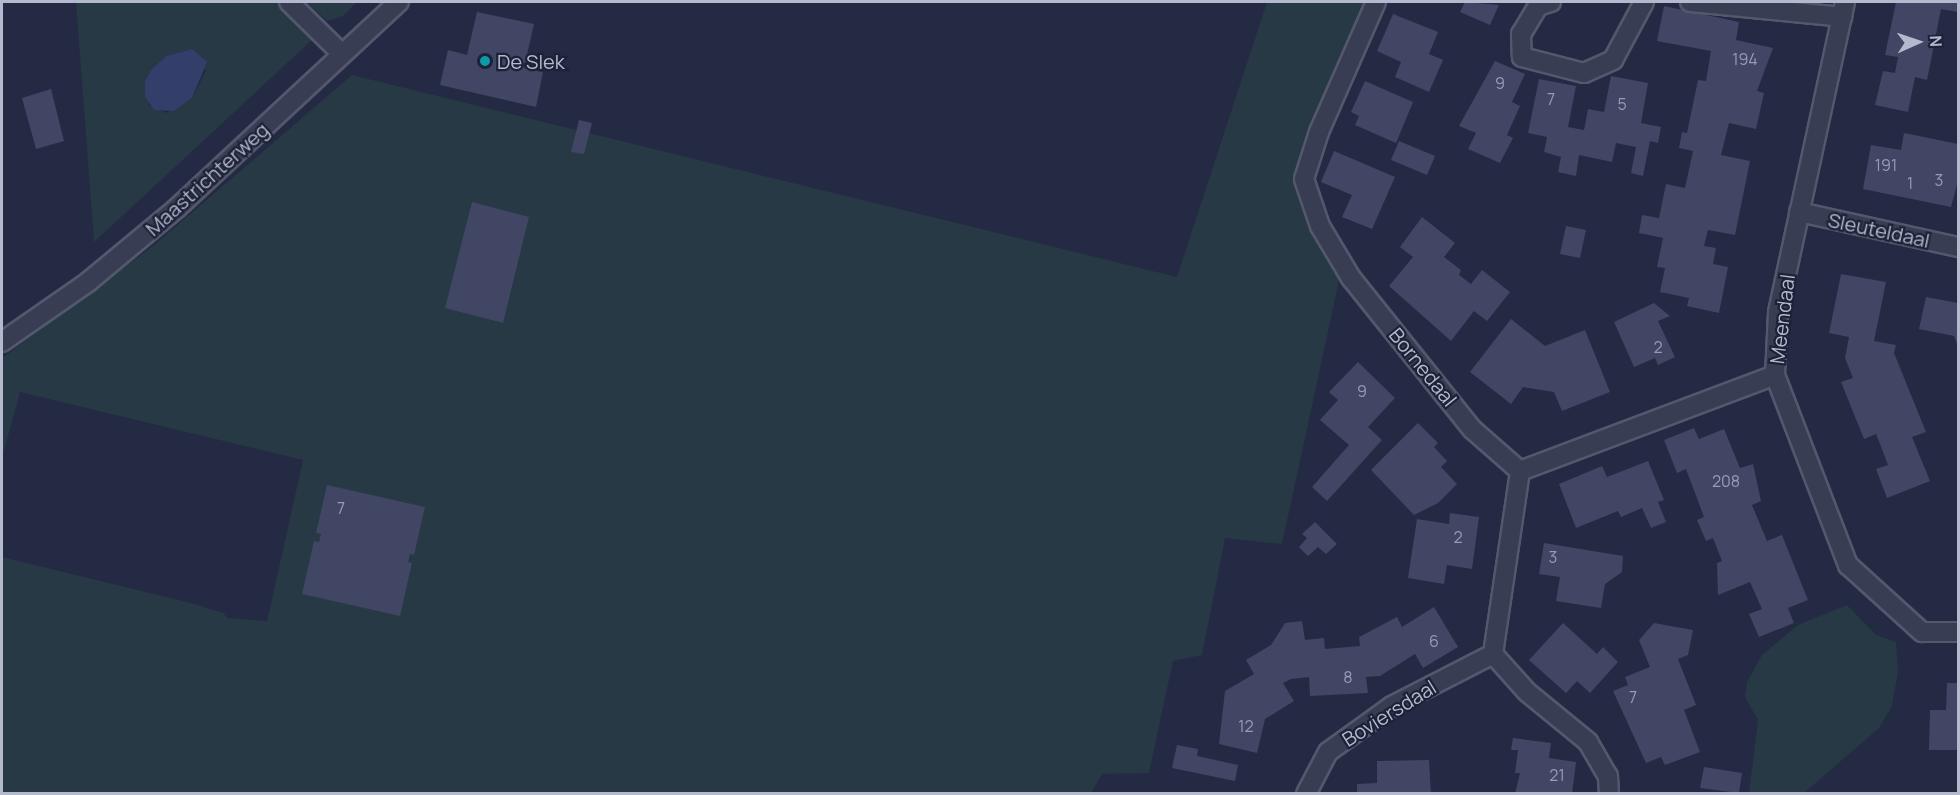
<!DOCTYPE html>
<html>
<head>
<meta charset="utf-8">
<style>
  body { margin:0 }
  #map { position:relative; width:1960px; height:795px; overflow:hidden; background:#242a43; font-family:Manrope,sans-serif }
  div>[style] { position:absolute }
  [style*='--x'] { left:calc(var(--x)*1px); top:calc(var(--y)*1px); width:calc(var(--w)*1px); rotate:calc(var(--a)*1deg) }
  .green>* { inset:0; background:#263944 }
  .water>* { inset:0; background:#343e6a }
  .building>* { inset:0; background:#404664 }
  .roads { filter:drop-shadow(2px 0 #53586d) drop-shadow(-2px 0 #53586d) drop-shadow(0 2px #53586d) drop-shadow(0 -2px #53586d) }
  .minor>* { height:18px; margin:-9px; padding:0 9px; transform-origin:9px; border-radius:9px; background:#383d53 }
  .dots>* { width:16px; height:16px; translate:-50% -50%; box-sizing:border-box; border:3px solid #1d2238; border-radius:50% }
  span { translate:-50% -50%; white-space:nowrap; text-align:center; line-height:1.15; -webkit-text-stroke:4.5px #1d2238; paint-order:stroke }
  .number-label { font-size:16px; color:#989cb3 }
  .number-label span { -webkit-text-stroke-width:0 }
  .poi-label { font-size:20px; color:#b5b9cd }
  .left { translate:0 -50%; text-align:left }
  .street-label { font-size:20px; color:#b5b9cd }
  .frame { position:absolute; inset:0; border:3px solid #b5b9cd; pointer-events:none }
  .north { position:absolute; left:1888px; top:12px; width:60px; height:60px; -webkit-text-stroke:4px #1d2238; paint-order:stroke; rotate:87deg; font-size:16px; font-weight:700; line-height:24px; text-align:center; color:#b5b9cd }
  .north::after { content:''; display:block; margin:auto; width:21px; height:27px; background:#b5b9cd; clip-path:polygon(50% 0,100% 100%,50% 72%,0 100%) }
</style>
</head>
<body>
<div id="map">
  <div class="green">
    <div style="clip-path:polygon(evenodd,76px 2px,279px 2px,312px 40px,94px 242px,76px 2px,192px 49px,206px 71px,192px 98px,166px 113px,149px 105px,145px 81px,151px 70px,166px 56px,192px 49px)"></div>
    <div style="clip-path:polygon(307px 2px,357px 2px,343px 16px,327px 21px)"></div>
    <div style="clip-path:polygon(1267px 2px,1364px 2px,1300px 162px,1298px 193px,1303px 210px,1342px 267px,1282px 544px,1225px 538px,1202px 655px,1173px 661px,1149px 773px,1102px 774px,1091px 793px,2px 793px,2px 557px,191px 603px,223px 613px,228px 618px,267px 621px,303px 460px,20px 392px,2px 458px,2px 358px,153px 246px,352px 75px,1177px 277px)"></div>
    <div style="clip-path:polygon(1847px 605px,1876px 635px,1896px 642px,1898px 672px,1892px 706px,1879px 728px,1804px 793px,1749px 793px,1758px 720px,1745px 697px,1747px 682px,1762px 655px,1798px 625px)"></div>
  </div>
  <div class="water">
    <div style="clip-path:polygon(192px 49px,207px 62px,192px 98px,174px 111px,154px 110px,145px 97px,145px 81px,151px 70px,166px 56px)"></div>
  </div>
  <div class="building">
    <div style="clip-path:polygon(1465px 2px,1499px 5px,1490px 25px,1460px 12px)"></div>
    <div style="clip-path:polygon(1896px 2px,1958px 2px,1958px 12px,1941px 9px,1927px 80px,1915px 77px,1908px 112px,1875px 105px,1883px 71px,1895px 73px,1898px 57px,1885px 55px)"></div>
    <div style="clip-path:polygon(1664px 6px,1739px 22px,1736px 40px,1773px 48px,1757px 91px,1764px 93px,1756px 129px,1729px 123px,1721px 155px,1750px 161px,1735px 235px,1708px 230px,1704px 246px,1716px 248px,1713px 264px,1728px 267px,1719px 313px,1687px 306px,1689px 298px,1660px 292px,1665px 268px,1657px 267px,1663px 238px,1639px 233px,1642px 215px,1659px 218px,1666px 184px,1685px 188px,1693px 151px,1679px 148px,1682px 132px,1687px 133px,1698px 80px,1706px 81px,1711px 51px,1657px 41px)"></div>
    <div style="clip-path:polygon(477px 12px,534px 24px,524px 68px,543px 72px,536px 107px,440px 85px,448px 50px,467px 55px)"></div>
    <div style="clip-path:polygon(1393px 14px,1438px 32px,1429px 54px,1443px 60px,1429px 92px,1395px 77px,1401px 62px,1377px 51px)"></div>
    <div style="clip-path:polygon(1495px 61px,1525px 74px,1512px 102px,1520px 106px,1507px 135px,1513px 138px,1500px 163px,1468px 149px,1476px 133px,1459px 126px)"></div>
    <div style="clip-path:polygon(1611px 76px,1648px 83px,1641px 123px,1661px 127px,1658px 143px,1650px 141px,1643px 176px,1631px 173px,1636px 147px,1616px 143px,1612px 162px,1579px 155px,1576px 176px,1558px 172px,1561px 157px,1544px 152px,1547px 137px,1528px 133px,1539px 79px,1576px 86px,1568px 127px,1584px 130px,1588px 109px,1604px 112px)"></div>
    <div style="clip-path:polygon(1365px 81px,1413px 102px,1396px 143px,1355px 125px,1359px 116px,1351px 112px)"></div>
    <div style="clip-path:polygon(51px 89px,64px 141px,36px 149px,22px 98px)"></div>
    <div style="clip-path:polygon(579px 120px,592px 123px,584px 154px,571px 152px)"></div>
    <div style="clip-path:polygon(1904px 133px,1958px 144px,1958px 181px,1951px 207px,1863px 189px,1871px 145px,1901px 150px)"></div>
    <div style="clip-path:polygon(1399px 141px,1435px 156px,1427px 175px,1391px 160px)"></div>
    <div style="clip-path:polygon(1334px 151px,1395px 177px,1372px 229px,1342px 217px,1352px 195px,1321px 182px)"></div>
    <div style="clip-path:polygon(472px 202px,529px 217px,503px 323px,445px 308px)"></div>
    <div style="clip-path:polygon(1422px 217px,1455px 243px,1444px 257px,1461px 270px,1459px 275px,1471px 284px,1482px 270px,1510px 292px,1487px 321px,1474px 311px,1451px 341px,1389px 286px,1413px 257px,1400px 247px)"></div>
    <div style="clip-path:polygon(1566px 226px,1586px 230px,1580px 258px,1560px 254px)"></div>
    <div style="clip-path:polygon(1841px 274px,1886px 282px,1874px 341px,1896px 345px,1894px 353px,1926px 432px,1912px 437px,1930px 481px,1887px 498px,1876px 469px,1888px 465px,1882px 449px,1876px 434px,1864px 439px,1841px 382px,1853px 378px,1845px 358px,1849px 337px,1829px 333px)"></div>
    <div style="clip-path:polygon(1926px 297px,1958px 303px,1958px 347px,1954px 336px,1919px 329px)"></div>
    <div style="clip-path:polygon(1654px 303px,1670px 316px,1658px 321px,1675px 357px,1658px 365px,1655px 358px,1634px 367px,1614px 322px)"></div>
    <div style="clip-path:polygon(1511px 319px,1545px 346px,1585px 330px,1610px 392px,1562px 411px,1554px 392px,1523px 387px,1511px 404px,1470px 372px)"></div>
    <div style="clip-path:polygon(1358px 362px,1395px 398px,1368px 427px,1382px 440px,1327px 501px,1312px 487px,1349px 445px,1320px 420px,1338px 400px,1329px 392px)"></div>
    <div style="clip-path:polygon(1418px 423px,1438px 443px,1434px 447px,1447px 461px,1441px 467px,1457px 484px,1438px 503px,1414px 515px,1371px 470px)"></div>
    <div style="clip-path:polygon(1694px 428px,1699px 439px,1724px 429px,1740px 468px,1753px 464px,1761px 501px,1752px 505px,1767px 541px,1782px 535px,1808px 600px,1788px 608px,1794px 623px,1759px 637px,1749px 614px,1762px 609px,1750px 582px,1718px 595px,1717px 563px,1722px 561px,1713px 538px,1706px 541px,1697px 520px,1704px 517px,1686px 469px,1677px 473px,1664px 440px)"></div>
    <div style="clip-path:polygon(1648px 461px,1664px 500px,1658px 502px,1666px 522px,1651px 528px,1642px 508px,1621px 517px,1618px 511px,1576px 528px,1559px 484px,1602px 466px,1607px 477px)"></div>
    <div style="clip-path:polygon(327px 485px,425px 507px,414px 555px,410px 554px,408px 562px,412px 563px,400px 616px,302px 594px,314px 541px,319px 542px,321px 534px,316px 533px)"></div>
    <div style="clip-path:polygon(1450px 513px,1479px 517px,1472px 569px,1447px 565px,1444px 584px,1408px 578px,1417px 519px,1449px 524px)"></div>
    <div style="clip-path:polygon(1315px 522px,1337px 544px,1326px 554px,1318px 547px,1308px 556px,1299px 547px,1307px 538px,1302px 534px)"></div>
    <div style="clip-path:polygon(1544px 543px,1623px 556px,1622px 572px,1605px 584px,1601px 608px,1556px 601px,1560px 577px,1539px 574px)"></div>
    <div style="clip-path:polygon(1434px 607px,1458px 647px,1423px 668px,1415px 654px,1380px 676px,1366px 677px,1368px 693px,1310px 696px,1309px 677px,1291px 679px,1283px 683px,1294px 701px,1265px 719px,1257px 753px,1219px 744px,1225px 691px,1254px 674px,1246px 660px,1271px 645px,1285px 623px,1302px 621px,1305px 640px,1324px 638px,1325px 649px,1360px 646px,1359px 637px,1397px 617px,1402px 627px)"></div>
    <div style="clip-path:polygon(1563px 623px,1597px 654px,1603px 647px,1618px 662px,1590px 693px,1577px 681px,1566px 693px,1529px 660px)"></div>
    <div style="clip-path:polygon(1654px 623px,1693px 630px,1688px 655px,1678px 659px,1696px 705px,1684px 710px,1700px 752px,1665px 765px,1661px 757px,1646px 763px,1613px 691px,1628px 685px,1625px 677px,1650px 667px,1639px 640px)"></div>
    <div style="clip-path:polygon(1947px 683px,1958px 683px,1958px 750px,1929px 750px,1930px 710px,1946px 710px)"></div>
    <div style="clip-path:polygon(1513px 738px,1551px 743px,1549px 758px,1576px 762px,1572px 794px,1515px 794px,1520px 773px,1515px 773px,1518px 750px,1511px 750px)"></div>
    <div style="clip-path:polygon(1177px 745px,1198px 749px,1197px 756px,1238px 765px,1235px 781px,1172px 768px)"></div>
    <div style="clip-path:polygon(1429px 760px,1431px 794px,1357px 794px,1357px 784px,1377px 783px,1377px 761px)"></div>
    <div style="clip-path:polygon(1704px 767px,1742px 773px,1739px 793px,1700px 788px)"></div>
  </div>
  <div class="roads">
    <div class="minor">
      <div style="--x:289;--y:2;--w:74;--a:44.5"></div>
      <div style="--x:1376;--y:2;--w:142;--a:113.7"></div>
      <div style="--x:1319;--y:132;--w:49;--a:107.7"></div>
      <div style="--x:1304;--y:179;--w:50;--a:71.2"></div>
      <div style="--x:1320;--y:226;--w:61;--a:59.2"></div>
      <div style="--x:1351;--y:278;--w:193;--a:51.3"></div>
      <div style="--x:1472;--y:429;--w:64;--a:41.2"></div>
      <div style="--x:1520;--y:471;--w:272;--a:-20.6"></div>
      <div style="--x:1551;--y:2;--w:14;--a:163"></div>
      <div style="--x:1538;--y:6;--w:33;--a:121"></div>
      <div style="--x:1521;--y:34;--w:23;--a:88"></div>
      <div style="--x:1522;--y:57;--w:64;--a:14.5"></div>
      <div style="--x:1584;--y:73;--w:32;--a:-24"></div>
      <div style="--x:1613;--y:60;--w:66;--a:-61.9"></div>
      <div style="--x:1690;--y:2;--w:153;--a:5.6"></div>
      <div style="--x:1845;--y:2;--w:318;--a:102.2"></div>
      <div style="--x:1778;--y:313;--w:62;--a:92.8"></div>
      <div style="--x:1775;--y:375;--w:204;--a:69"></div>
      <div style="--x:1848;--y:565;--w:100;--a:42.2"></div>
      <div style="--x:1922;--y:632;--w:36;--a:0"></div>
      <div style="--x:1799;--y:212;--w:163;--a:12.4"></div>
      <div style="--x:2;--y:342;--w:105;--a:-34.9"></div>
      <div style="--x:88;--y:282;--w:116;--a:-39.7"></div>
      <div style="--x:177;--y:208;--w:303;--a:-42.9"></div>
      <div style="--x:1493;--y:654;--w:51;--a:48.2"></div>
      <div style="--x:1527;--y:692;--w:79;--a:39.3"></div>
      <div style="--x:1588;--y:742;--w:39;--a:60"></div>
      <div style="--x:1608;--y:776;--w:18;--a:87"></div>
      <div style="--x:1306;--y:794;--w:47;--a:-62.4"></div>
      <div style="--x:1328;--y:752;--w:79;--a:-35.7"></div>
      <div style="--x:1392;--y:706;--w:114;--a:-27.2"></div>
      <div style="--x:1493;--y:654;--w:185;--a:-81.6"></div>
    </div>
  </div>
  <div class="dots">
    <div style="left:485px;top:61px;background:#0f9aa8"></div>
  </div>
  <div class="number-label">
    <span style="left:1745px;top:59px">194</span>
    <span style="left:1500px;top:83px">9</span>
    <span style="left:1551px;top:99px">7</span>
    <span style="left:1622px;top:104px">5</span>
    <span style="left:1886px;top:165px">191</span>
    <span style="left:1939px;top:180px">3</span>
    <span style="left:1910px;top:183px">1</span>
    <span style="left:1658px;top:347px">2</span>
    <span style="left:1362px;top:391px">9</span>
    <span style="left:1726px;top:481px">208</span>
    <span style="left:341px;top:508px">7</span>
    <span style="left:1458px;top:537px">2</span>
    <span style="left:1553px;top:557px">3</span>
    <span style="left:1434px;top:641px">6</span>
    <span style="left:1348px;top:677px">8</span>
    <span style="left:1633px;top:697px">7</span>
    <span style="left:1246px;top:726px">12</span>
    <span style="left:1557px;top:775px">21</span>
  </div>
  <div class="poi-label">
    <span class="left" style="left:497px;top:61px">De Slek</span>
  </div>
  <div class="street-label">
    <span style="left:207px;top:179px;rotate:-42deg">Maastrichterweg</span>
    <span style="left:1879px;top:230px;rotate:12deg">Sleuteldaal</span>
    <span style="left:1782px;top:319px;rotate:-83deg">Meendaal</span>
    <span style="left:1423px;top:367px;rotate:51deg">Bornedaal</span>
    <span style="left:1389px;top:713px;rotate:-32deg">Boviersdaal</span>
  </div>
  <div class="frame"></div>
  <div class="north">N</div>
</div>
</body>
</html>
